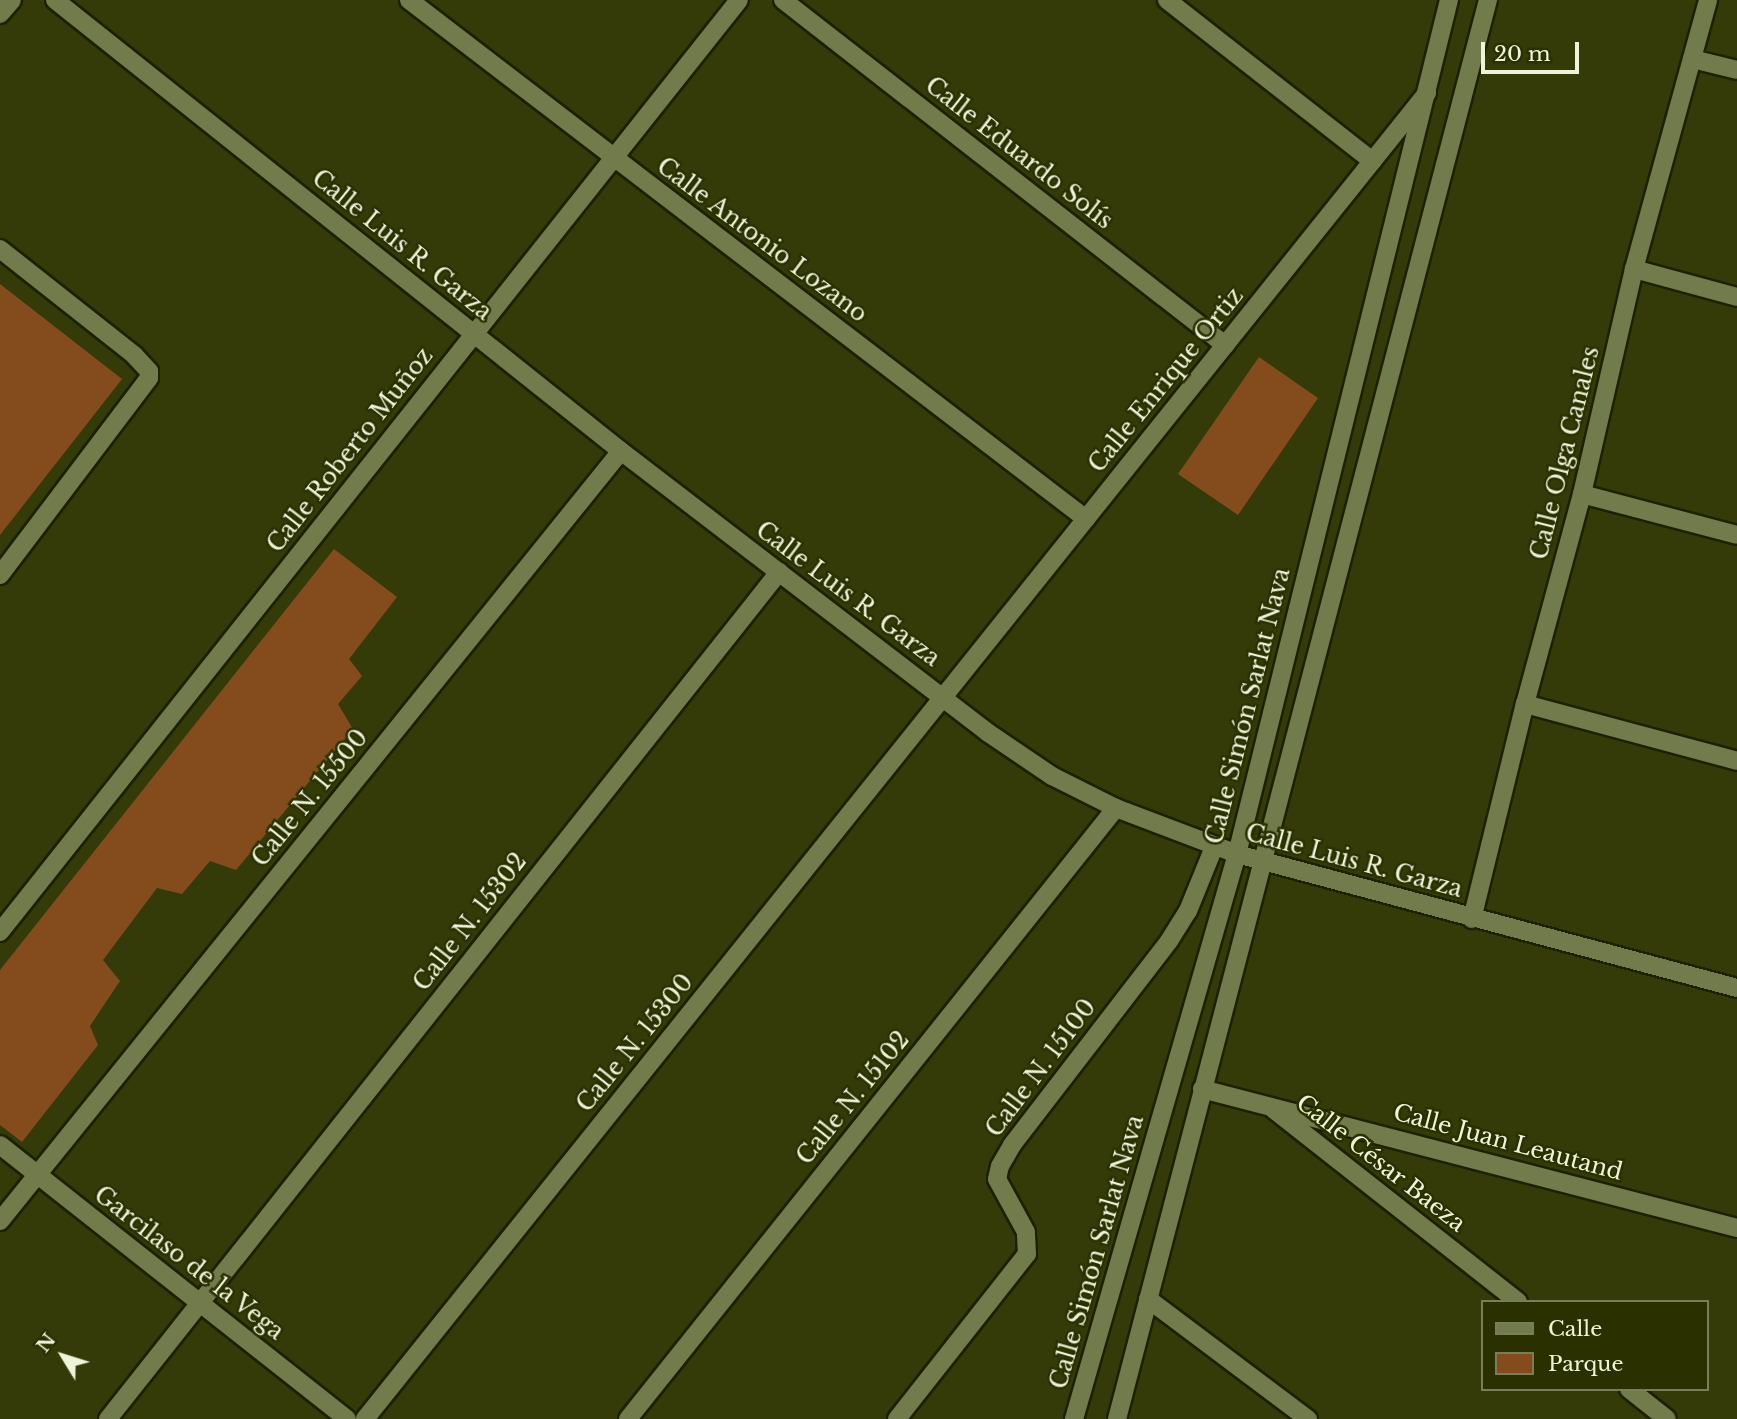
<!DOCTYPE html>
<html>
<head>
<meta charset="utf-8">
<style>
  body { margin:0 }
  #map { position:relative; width:1737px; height:1419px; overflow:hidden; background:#343b09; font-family:"Libre Baskerville",serif }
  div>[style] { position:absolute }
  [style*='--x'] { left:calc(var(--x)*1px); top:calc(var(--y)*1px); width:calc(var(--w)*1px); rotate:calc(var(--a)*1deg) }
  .green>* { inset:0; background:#844c1c }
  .roads { filter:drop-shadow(2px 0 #1c2100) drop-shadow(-2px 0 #1c2100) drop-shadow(0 2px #1c2100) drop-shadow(0 -2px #1c2100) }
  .minor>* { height:18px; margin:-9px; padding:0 9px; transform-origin:9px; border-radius:9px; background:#727b4b }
  .tertiary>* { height:18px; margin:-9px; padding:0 9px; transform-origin:9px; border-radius:9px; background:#727b4b }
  span { translate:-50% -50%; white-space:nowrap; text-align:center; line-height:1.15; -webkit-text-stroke:5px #2a3000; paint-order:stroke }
  .street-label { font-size:23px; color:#eef4da }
  .legend { position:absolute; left:1481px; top:1300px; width:228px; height:91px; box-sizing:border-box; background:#2a3000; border:2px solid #787e57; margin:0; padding:9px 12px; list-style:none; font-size:21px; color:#eef4da }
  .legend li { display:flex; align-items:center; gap:14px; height:35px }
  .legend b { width:35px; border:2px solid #787e57 }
  .north { position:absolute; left:28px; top:1321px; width:70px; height:70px; -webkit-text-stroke:5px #2a3000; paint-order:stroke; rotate:308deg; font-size:19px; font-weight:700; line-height:28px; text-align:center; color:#eef4da }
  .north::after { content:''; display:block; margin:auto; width:24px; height:32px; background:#eef4da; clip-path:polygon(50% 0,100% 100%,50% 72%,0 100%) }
  .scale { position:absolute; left:1481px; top:42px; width:98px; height:32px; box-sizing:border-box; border:4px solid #eef4da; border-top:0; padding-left:9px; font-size:21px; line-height:24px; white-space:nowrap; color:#eef4da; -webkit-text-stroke:5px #2a3000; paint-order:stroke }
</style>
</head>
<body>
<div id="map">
  <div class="green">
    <div style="clip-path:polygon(0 284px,122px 379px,0 535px)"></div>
    <div style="clip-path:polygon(1259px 357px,1318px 398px,1238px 515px,1178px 474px)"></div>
    <div style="clip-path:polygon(334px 549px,397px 597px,349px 659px,362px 676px,338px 704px,353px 729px,236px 870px,210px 861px,182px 894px,157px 888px,103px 960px,120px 981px,90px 1026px,98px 1045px,22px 1142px,0 1125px,0 970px)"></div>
  </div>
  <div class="roads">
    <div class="minor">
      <div style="--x:55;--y:0;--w:724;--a:38.55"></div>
      <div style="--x:621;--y:451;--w:461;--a:37.5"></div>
      <div style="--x:987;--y:732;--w:78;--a:34.1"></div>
      <div style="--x:1052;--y:776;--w:72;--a:26.6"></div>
      <div style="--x:1116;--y:808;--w:129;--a:20.8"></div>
      <div style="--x:1237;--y:854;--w:518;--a:15"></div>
      <div style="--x:409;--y:0;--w:853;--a:37.47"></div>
      <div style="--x:783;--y:0;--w:561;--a:37.97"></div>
      <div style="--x:1167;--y:0;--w:261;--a:38.1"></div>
      <div style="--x:0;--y:14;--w:18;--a:-49"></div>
      <div style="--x:1692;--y:59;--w:46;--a:13.7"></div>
      <div style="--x:0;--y:249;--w:171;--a:38.3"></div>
      <div style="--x:134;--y:355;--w:22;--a:47"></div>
      <div style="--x:149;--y:371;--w:7;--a:90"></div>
      <div style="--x:149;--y:378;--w:247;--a:127.1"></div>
      <div style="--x:1634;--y:269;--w:107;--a:15.2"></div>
      <div style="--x:1582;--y:494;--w:160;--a:14.8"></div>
      <div style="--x:1525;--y:704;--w:220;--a:15"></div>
      <div style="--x:1472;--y:919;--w:221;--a:-76.2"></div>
      <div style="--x:1525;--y:704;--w:218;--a:-74.8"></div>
      <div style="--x:1582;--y:494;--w:231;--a:-77"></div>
      <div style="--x:1634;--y:269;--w:279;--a:-74.6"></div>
      <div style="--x:0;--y:932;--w:1189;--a:-51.59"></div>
      <div style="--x:1202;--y:1089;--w:553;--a:14.56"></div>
      <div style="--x:1273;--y:1109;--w:312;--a:38.2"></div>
      <div style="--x:0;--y:1145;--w:442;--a:38.3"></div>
      <div style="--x:0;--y:1221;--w:989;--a:-51.11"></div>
      <div style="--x:1148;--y:1299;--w:200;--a:36.9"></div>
      <div style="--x:1629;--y:1389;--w:48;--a:38.3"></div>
      <div style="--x:108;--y:1419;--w:1081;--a:-51.61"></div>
      <div style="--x:365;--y:1419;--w:1699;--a:-51.31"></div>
      <div style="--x:628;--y:1419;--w:782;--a:-51.39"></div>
      <div style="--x:897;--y:1419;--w:210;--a:-51.8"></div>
      <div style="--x:1027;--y:1254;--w:22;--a:-93"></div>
      <div style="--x:1026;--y:1232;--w:60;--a:-118.7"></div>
      <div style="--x:997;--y:1179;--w:13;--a:-77"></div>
      <div style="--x:1000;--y:1166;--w:24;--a:-60"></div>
      <div style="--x:1012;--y:1145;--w:257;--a:-52.4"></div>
      <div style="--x:1169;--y:941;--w:36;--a:-58"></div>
      <div style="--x:1188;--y:911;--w:69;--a:-67.9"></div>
    </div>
    <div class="tertiary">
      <div style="--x:1074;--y:1419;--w:588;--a:-73.91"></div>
      <div style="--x:1237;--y:854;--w:880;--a:-76.06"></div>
      <div style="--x:1117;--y:1419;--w:1467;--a:-75.35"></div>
    </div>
  </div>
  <div class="street-label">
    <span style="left:1019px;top:153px;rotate:38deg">Calle Eduardo Solís</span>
    <span style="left:762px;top:240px;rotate:37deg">Calle Antonio Lozano</span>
    <span style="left:402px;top:245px;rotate:39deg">Calle Luis R. Garza</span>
    <span style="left:1166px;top:380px;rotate:-51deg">Calle Enrique Ortiz</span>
    <span style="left:350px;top:450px;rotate:-52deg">Calle Roberto Muñoz</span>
    <span style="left:1565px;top:453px;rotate:-76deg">Calle Olga Canales</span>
    <span style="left:848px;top:594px;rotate:37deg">Calle Luis R. Garza</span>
    <span style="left:1248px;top:706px;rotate:-76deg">Calle Simón Sarlat Nava</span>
    <span style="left:310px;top:798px;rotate:-51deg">Calle N. 15500</span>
    <span style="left:1354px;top:861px;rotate:15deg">Calle Luis R. Garza</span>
    <span style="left:470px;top:922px;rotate:-52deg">Calle N. 15302</span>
    <span style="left:635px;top:1043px;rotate:-51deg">Calle N. 15300</span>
    <span style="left:1041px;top:1068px;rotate:-53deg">Calle N. 15100</span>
    <span style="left:853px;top:1098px;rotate:-51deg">Calle N. 15102</span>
    <span style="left:1508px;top:1142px;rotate:15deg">Calle Juan Leautand</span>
    <span style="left:1381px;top:1163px;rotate:38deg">Calle César Baeza</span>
    <span style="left:1097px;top:1252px;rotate:-74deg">Calle Simón Sarlat Nava</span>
    <span style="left:189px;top:1263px;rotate:38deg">Garcilaso de la Vega</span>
  </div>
  <ul class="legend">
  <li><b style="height:9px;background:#727b4b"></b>Calle</li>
  <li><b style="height:19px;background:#844c1c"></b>Parque</li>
  </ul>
  <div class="north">N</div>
  <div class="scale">20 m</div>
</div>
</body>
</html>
